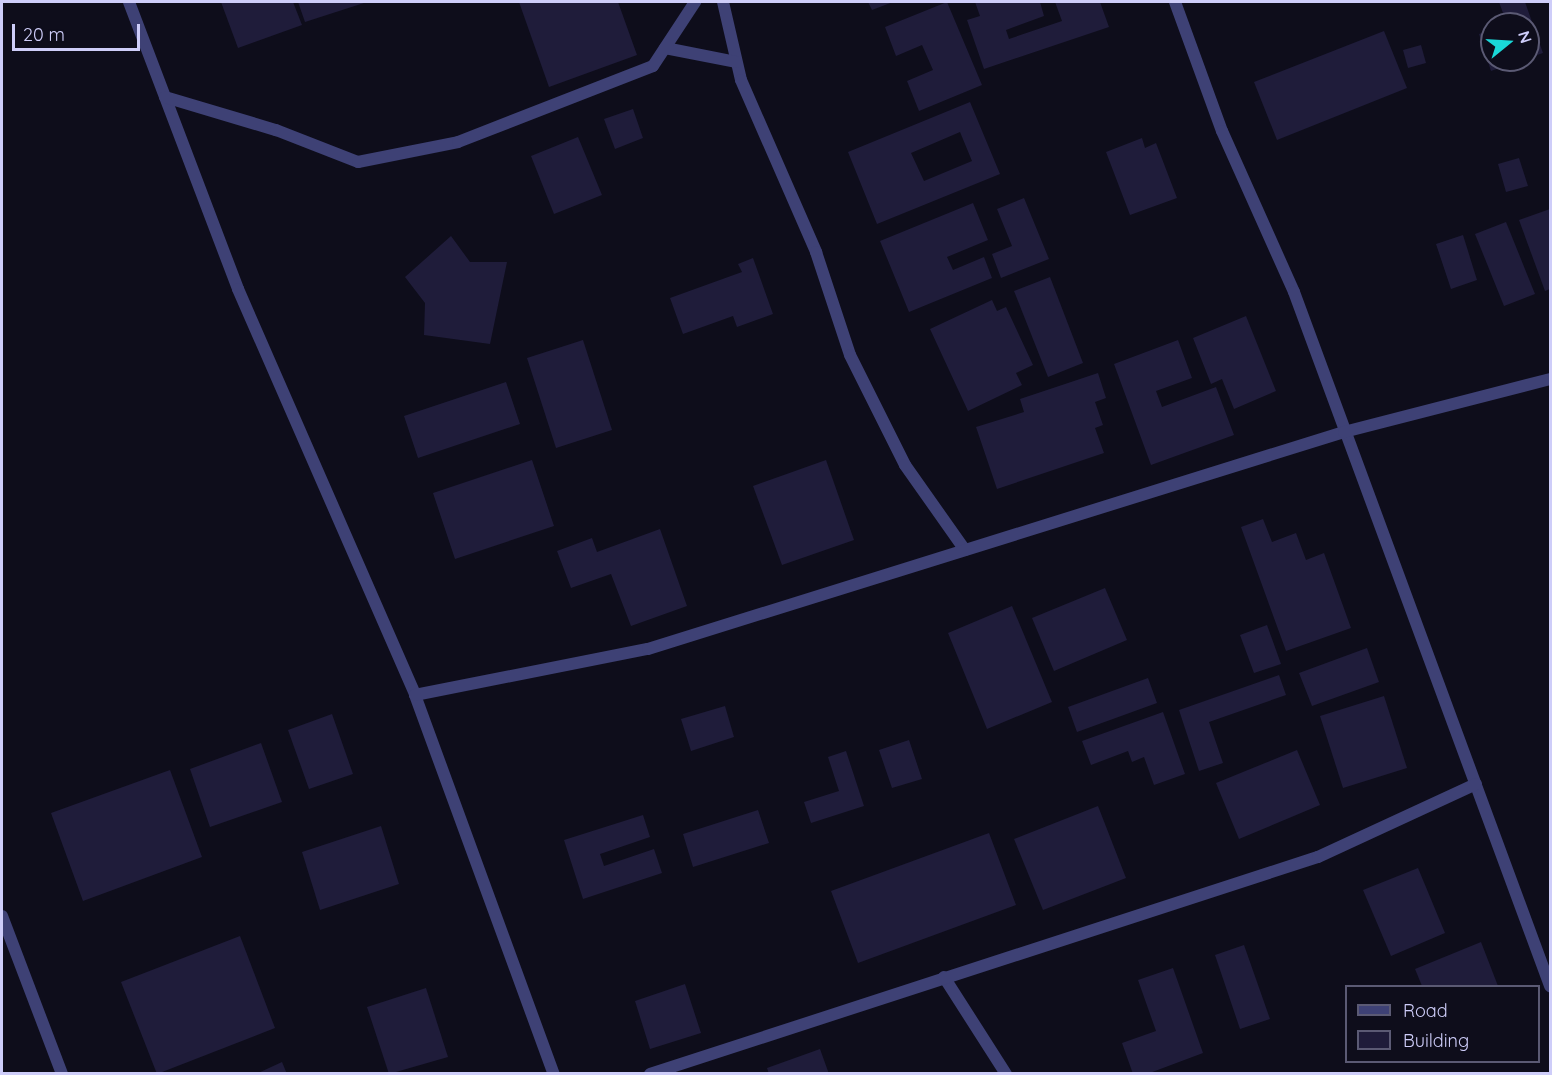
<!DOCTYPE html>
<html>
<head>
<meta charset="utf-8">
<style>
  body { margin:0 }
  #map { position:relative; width:1552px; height:1075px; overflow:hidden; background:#0e0d1b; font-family:Quicksand,sans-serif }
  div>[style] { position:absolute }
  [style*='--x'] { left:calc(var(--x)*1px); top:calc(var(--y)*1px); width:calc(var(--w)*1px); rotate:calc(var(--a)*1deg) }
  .building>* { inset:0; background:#1f1c3a }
  .minor>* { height:12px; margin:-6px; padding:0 6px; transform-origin:6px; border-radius:6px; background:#3e4175 }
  span { translate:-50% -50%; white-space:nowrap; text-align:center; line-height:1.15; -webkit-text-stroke:6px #0e0d1b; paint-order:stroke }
  .frame { position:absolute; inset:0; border:3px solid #cecdf9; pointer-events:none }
  .legend { position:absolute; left:1345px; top:985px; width:195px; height:78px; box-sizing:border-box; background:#0e0d1b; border:2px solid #5b5a74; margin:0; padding:8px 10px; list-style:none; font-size:18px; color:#cecdf9 }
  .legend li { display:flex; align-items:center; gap:12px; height:30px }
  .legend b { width:30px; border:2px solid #5b5a74 }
  .north { position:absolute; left:1480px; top:12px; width:60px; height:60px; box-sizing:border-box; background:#0e0d1b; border:2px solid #5b5a74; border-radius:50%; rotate:72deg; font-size:16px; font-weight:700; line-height:24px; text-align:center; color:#cecdf9 }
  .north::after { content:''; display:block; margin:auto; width:21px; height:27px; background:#1ad8d8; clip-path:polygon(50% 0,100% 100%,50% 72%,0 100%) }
  .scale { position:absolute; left:12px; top:24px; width:128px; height:27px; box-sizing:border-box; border:3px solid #cecdf9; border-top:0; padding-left:8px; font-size:18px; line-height:21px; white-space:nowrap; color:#cecdf9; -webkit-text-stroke:4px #0e0d1b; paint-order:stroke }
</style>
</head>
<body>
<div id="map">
  <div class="building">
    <div style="clip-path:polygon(221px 2px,293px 2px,302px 25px,238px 48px)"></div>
    <div style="clip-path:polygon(298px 2px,367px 2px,305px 22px)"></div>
    <div style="clip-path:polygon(519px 2px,618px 2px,637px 55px,549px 87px)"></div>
    <div style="clip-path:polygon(868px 2px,893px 2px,872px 10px)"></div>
    <div style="clip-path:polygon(947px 2px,982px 85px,919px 111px,907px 81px,933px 70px,922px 45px,896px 56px,885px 27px)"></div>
    <div style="clip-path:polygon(975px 2px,1040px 2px,1044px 16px,1006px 30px,1009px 39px,1062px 21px,1055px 2px,1100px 2px,1109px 27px,984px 69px,967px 20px,980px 16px)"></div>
    <div style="clip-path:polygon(1499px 2px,1525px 2px,1543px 53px,1528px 58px,1528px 24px,1507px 24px)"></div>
    <div style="clip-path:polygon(1492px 30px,1492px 60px,1522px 60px,1491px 71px,1479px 34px)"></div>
    <div style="clip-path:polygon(1384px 31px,1407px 88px,1277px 140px,1254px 82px)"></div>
    <div style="clip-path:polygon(1421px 45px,1426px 63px,1408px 68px,1403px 50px)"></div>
    <div style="clip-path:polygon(evenodd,970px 102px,1000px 174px,877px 224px,848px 152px,970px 102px,960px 132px,972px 161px,924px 181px,911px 153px,960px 132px)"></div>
    <div style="clip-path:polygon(633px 109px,643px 138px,615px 149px,604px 119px)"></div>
    <div style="clip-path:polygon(578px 137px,602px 195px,554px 214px,531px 156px)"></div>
    <div style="clip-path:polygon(1142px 138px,1145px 148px,1156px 143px,1177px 198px,1130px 215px,1106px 152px)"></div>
    <div style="clip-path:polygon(1519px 158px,1528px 186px,1506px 192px,1498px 164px)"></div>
    <div style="clip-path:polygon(1024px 198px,1049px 259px,1001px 278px,992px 254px,1012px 246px,997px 209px)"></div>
    <div style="clip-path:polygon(973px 203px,988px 240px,947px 257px,953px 270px,984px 257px,992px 278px,909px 312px,880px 241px)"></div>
    <div style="clip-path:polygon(1550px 209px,1550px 289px,1545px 291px,1519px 220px)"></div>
    <div style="clip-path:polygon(1506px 222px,1535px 294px,1504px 306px,1475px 234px)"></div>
    <div style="clip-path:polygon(1463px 235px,1477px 280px,1451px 289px,1436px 244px)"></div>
    <div style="clip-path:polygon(451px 236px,470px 262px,507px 262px,490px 344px,424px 335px,425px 303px,405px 277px)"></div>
    <div style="clip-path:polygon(753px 258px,773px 314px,737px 327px,733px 316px,683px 334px,670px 298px,742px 272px,738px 264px)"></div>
    <div style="clip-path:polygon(1050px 277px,1083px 363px,1048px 377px,1014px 291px)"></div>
    <div style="clip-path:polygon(992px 300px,997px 311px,1006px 307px,1033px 365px,1016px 373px,1022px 385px,968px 411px,930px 329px)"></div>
    <div style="clip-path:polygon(1246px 316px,1276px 391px,1234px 409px,1222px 379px,1211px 384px,1193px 338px)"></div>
    <div style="clip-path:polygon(583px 340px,612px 430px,556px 448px,527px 358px)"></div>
    <div style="clip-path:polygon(1178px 340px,1192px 378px,1156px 391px,1162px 407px,1216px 387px,1234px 435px,1151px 465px,1114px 364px)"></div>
    <div style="clip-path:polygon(1098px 373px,1106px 398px,1095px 402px,1103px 425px,1095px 428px,1104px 453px,997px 489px,976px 427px,1024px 412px,1020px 399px)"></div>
    <div style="clip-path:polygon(506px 382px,520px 424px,418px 458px,404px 416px)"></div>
    <div style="clip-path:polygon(532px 460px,554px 526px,455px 559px,433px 493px)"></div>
    <div style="clip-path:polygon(826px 460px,854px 540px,782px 565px,753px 486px)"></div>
    <div style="clip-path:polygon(1263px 519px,1272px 542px,1296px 533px,1306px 560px,1324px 553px,1351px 628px,1286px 651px,1241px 527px)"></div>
    <div style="clip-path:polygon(660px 529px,687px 606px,631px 626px,611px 574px,571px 588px,557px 551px,592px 538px,597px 552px)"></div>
    <div style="clip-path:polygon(1105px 588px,1127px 640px,1054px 671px,1032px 618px)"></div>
    <div style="clip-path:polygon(1012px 606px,1052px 702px,987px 729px,948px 633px)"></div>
    <div style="clip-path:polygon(1267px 625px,1281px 664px,1254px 673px,1240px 635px)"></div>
    <div style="clip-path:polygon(1367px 648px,1379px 682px,1312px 706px,1299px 673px)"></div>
    <div style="clip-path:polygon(1279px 675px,1286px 695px,1209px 722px,1223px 763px,1199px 771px,1179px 710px)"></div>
    <div style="clip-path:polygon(1148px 678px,1157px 703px,1077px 732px,1068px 707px)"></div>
    <div style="clip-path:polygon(1384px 696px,1407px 768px,1343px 788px,1320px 716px)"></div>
    <div style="clip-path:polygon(725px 706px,734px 737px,691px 751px,681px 719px)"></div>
    <div style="clip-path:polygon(1163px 712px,1185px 774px,1154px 785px,1144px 757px,1132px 762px,1128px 751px,1091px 765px,1082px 741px)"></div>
    <div style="clip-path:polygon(332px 714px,353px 774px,309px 789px,288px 730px)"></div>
    <div style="clip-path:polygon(909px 740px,922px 779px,892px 788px,879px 750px)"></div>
    <div style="clip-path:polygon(261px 743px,282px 802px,210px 827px,190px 769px)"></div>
    <div style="clip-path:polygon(1297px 750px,1320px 805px,1239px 839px,1216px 783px)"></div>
    <div style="clip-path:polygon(846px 751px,864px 806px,811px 823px,804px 802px,839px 791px,828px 757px)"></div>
    <div style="clip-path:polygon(170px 770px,202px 857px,83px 901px,51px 813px)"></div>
    <div style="clip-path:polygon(1098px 806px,1126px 878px,1043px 910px,1014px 839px)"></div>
    <div style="clip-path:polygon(758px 810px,769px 843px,693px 867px,683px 834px)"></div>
    <div style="clip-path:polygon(643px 815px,650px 837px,600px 854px,604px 866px,654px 849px,662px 873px,583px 899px,564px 840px)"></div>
    <div style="clip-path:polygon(381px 826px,399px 884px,320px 910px,302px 852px)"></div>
    <div style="clip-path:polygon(989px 833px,1016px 905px,858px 963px,831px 891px)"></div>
    <div style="clip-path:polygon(1418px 868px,1445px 933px,1391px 956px,1363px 890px)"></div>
    <div style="clip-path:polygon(240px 936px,275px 1028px,157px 1074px,121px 982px)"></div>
    <div style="clip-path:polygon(1481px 942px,1498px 986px,1422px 986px,1415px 969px)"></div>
    <div style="clip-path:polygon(1244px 945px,1270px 1019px,1240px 1029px,1215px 955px)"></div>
    <div style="clip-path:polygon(1173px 968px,1203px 1053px,1147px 1074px,1133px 1074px,1122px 1043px,1156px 1031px,1138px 980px)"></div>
    <div style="clip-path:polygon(685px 984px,701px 1033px,650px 1049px,635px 1001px)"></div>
    <div style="clip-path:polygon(426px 988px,448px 1057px,389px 1074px,367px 1007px)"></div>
    <div style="clip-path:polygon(820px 1049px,829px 1074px,769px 1074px,767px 1068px)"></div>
    <div style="clip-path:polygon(282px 1062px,287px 1074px,256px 1074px)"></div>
  </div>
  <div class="minor">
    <div style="--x:129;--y:2;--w:307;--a:69.2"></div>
    <div style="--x:238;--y:289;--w:443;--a:66.4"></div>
    <div style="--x:415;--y:695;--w:404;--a:69.9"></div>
    <div style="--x:723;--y:2;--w:80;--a:77"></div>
    <div style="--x:741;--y:80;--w:188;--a:66.4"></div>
    <div style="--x:816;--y:252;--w:108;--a:71.7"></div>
    <div style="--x:850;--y:355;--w:123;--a:63.4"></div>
    <div style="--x:905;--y:465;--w:104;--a:54.8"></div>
    <div style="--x:1175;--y:2;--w:137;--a:70"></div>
    <div style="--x:1222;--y:131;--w:176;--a:65.9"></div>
    <div style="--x:1294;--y:292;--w:740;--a:69.75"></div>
    <div style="--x:665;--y:48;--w:72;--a:11.2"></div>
    <div style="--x:165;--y:97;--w:116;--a:16.6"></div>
    <div style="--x:276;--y:130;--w:88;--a:21.3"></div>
    <div style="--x:358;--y:162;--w:102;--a:-11.3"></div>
    <div style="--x:458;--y:142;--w:209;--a:-21.3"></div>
    <div style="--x:653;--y:66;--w:77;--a:-56.7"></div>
    <div style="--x:415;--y:695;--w:237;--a:-11.2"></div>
    <div style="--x:648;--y:649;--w:729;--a:-17.32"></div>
    <div style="--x:1344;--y:432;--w:213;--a:-14.4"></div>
    <div style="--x:2;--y:916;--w:169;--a:69.2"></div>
    <div style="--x:944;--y:977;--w:115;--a:57.4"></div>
    <div style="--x:650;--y:1074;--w:702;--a:-18"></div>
    <div style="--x:1318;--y:857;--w:174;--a:-24.8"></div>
  </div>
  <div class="frame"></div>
  <ul class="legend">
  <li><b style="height:8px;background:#3e4175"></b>Road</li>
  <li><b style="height:16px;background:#1f1c3a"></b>Building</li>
  </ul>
  <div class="north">N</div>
  <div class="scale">20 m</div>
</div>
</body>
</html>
